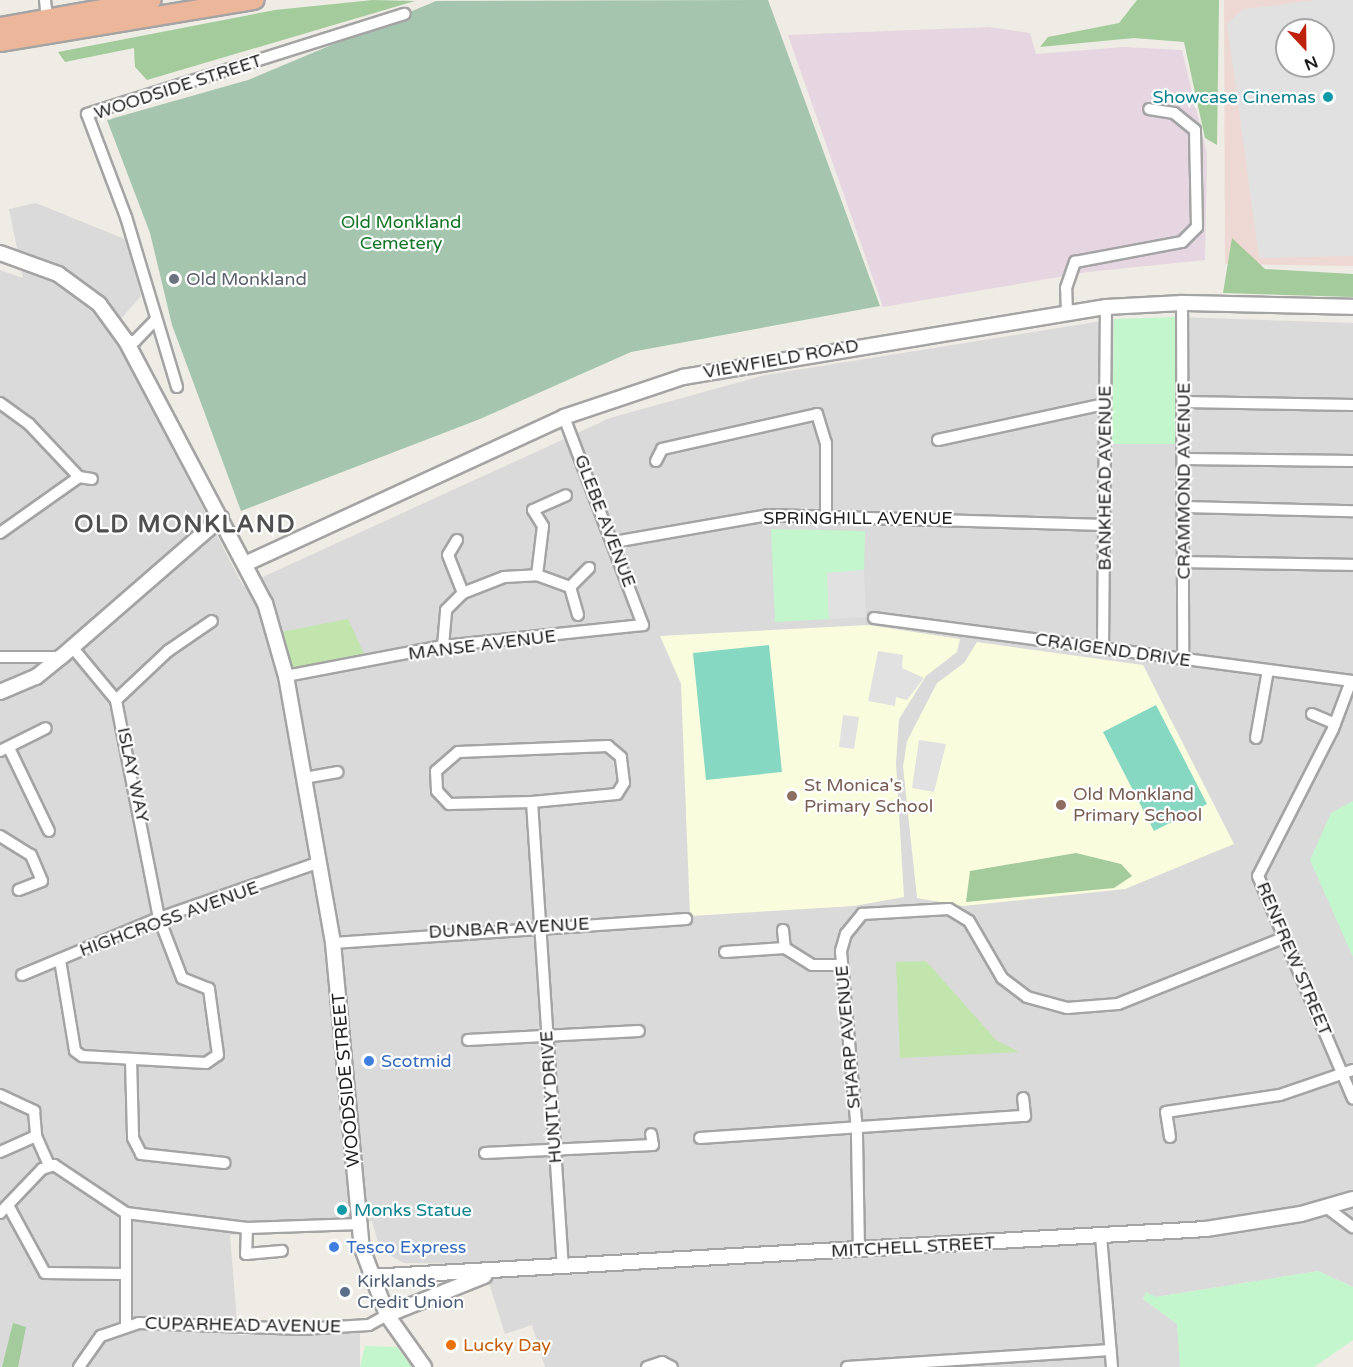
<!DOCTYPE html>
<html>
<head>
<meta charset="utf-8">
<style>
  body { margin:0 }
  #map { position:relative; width:1353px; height:1367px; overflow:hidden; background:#eeece4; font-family:"Varela Round",sans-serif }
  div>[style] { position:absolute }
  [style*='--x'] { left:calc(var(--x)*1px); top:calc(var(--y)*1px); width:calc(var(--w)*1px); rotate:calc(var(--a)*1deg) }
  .residential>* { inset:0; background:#dbdada }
  .commercial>* { inset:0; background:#eed8d4 }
  .industrial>* { inset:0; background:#e6d6e1 }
  .education>* { inset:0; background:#f9fdde }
  .grass>* { inset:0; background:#c1e5ac }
  .forest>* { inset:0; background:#a3cb9b }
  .cemetery>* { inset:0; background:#a6c5af }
  .park>* { inset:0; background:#c3f6cd }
  .pitch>* { inset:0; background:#86d8c2 }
  .parking>* { inset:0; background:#e1e1e1 }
  .roads { filter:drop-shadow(2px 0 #a4a4a4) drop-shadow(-2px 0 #a4a4a4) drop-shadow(0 2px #a4a4a4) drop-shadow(0 -2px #a4a4a4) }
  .minor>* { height:10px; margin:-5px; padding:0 5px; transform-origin:5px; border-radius:5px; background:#fff }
  .tertiary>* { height:14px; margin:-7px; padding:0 7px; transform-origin:7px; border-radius:7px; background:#fff }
  .trunk>* { height:18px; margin:-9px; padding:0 9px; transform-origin:9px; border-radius:9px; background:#ecb69b }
  .dots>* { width:16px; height:16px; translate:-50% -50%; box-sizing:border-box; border:3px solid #fff; border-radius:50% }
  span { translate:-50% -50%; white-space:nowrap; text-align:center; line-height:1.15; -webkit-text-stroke:4.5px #fff; paint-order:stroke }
  .street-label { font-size:18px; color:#1d1d1d }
  .culture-label { font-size:18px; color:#0d838f }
  .right { translate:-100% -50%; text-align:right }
  .left { translate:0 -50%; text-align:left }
  .park-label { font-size:18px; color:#127426 }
  .worship-label { font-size:18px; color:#5b616d }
  .education-label { font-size:18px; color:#785e54 }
  .shop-label { font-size:18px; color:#366cbe }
  .service-label { font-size:18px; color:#4e5e75 }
  .food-label { font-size:18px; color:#c56008 }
  .district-label { font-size:24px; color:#505050; font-weight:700; letter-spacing:1.5px }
  .north { position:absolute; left:1275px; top:18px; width:60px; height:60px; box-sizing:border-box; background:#fff; border:2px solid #a5a5a5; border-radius:50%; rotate:158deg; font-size:16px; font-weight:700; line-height:24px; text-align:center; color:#1d1d1d }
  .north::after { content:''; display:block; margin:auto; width:21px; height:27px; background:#be220d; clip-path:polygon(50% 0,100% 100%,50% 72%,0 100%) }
</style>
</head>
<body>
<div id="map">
  <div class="residential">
    <div style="clip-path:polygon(36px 203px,127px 240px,141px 296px,111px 330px,243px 586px,610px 418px,765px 375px,1114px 319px,1112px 444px,1176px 444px,1176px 317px,1353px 323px,1353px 1287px,1318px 1271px,1156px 1297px,1146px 1293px,1143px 1299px,1177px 1324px,1181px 1367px,545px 1367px,532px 1325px,505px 1334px,483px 1264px,404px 1263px,380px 1250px,372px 1221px,230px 1235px,238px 1335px,360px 1333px,360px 1367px,0 1367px,0 270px,23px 278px,9px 209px)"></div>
  </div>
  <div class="commercial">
    <div style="clip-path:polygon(evenodd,1224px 0,1353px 0,1353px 266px,1225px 264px,1224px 0,1287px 30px,1323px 30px,1323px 66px,1287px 66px,1287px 30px)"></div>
  </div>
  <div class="industrial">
    <div style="clip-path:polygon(989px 27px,1030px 33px,1036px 54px,1124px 47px,1182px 50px,1207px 154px,1205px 260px,1088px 272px,883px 307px,788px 35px)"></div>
  </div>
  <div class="education">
    <div style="clip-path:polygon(868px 625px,960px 639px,957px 652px,926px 676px,899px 719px,896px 763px,904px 897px,854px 906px,690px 916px,681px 684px,660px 636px)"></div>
    <div style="clip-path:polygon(977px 642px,1143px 665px,1234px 844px,1125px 889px,963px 906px,917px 898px,903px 767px,907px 741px,937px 683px,964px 663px)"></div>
  </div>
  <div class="grass">
    <div style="clip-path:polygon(348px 619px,366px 658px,288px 672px,281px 632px)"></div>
    <div style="clip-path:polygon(926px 961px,996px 1040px,1019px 1052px,900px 1058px,896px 962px)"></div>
  </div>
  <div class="forest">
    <div style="clip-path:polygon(373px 0,415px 1px,147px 80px,135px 67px,134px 48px,65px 62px,58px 52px,275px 10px)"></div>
    <div style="clip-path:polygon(1137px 0,1219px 0,1217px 145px,1205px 138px,1184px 42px,1134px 38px,1040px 47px,1048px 37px,1119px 23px)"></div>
    <div style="clip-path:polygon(1232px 238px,1265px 269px,1353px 274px,1353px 297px,1223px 293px)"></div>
    <div style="clip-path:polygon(1076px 853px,1121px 864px,1132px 876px,1114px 888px,966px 902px,970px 871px)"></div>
    <div style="clip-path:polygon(13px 1323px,26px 1327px,18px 1367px,2px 1367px)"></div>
  </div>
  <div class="cemetery">
    <div style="clip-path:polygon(768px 0,880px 306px,631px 352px,480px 419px,241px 511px,172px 325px,150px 233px,107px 120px,248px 80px,436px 1px)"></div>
  </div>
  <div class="park">
    <div style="clip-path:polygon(1176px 317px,1176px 444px,1112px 444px,1114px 319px)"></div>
    <div style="clip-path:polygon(771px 529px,865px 531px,864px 570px,827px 573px,829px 619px,775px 622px)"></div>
    <div style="clip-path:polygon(1353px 801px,1353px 957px,1310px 860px,1331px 813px)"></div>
    <div style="clip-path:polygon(1318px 1271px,1353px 1287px,1353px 1340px,1314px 1367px,1180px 1367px,1177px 1324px,1143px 1299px,1146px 1292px,1156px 1297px)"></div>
    <div style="clip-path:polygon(365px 1346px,397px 1347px,412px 1367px,360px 1367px)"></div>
  </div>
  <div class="pitch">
    <div style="clip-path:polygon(769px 645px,782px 772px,706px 780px,693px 653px)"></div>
    <div style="clip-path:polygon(1156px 705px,1207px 804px,1154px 831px,1103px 732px)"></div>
  </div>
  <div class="parking">
    <div style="clip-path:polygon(evenodd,1315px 0,1353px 0,1353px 256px,1259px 258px,1227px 24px,1243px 9px,1315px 0,1287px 30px,1323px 30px,1323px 66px,1287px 66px,1287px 30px)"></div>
    <div style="clip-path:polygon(864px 570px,866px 617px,829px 619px,827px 573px)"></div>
    <div style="clip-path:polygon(878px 651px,903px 655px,902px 668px,924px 678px,907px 700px,896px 697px,895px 706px,868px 701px)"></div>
    <div style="clip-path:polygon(843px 715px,859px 717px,854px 749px,839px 747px)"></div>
    <div style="clip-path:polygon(919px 740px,946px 744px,934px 792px,912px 788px)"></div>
  </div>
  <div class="roads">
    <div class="minor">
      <div style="--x:45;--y:0;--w:19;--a:84"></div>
      <div style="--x:1182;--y:303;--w:356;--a:89.8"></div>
      <div style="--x:1067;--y:313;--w:25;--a:-92"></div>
      <div style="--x:1066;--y:288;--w:28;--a:-71"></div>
      <div style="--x:1075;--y:262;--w:109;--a:-10.6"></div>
      <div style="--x:1182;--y:242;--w:21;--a:-45"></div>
      <div style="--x:1197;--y:227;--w:97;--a:-91.2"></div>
      <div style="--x:1195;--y:130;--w:27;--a:-141"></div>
      <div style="--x:1174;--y:113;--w:25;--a:-171"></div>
      <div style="--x:126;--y:341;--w:9;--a:0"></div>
      <div style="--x:135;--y:341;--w:28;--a:-46"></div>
      <div style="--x:177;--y:387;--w:177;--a:-106.7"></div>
      <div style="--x:126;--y:217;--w:110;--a:-110.7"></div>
      <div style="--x:87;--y:114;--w:333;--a:-17.5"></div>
      <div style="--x:1184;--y:402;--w:169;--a:1"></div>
      <div style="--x:0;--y:403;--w:36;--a:36"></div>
      <div style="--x:29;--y:424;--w:73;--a:46.7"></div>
      <div style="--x:938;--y:440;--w:171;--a:-12.2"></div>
      <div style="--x:1184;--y:459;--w:169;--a:0.7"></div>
      <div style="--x:656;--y:461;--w:13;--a:-63"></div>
      <div style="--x:662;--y:449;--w:159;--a:-12.7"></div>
      <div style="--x:817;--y:414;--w:30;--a:73"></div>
      <div style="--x:826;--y:443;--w:70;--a:90"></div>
      <div style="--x:1184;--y:507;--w:169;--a:1.4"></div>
      <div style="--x:0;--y:533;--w:97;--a:-35.3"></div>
      <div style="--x:79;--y:477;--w:13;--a:9"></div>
      <div style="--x:457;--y:540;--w:17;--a:121"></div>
      <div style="--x:448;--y:555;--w:41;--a:68.5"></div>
      <div style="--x:614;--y:542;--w:156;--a:-9.9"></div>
      <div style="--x:768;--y:515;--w:336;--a:1.7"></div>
      <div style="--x:1184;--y:562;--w:169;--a:1"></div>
      <div style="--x:537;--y:575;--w:35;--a:20"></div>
      <div style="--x:570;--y:587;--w:29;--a:74"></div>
      <div style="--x:570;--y:587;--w:27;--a:-45"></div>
      <div style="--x:874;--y:618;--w:483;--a:7.5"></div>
      <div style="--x:443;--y:646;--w:36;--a:-85"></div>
      <div style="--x:446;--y:610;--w:24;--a:-45"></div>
      <div style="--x:463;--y:593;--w:44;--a:-21.3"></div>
      <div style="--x:504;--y:577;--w:33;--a:-3"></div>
      <div style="--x:537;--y:575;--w:49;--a:-83"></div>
      <div style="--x:543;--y:526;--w:19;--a:-122"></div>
      <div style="--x:533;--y:510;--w:36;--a:-24"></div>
      <div style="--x:1103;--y:648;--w:341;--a:-89.5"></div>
      <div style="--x:0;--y:657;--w:61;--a:0"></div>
      <div style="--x:286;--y:676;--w:160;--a:-10.8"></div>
      <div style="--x:443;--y:646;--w:201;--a:-6"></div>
      <div style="--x:643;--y:625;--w:222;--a:-110.8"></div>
      <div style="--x:1351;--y:681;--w:51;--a:110.6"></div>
      <div style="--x:1333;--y:729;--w:165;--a:117"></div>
      <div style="--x:1258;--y:876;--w:242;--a:66.9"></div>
      <div style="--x:116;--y:700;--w:71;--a:-43.3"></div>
      <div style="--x:168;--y:651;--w:53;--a:-34.3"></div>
      <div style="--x:1312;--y:714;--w:25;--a:23"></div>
      <div style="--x:1256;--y:738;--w:69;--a:-80"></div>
      <div style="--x:9;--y:748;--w:92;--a:64.3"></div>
      <div style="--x:0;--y:751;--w:51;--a:-26.6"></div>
      <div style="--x:304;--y:778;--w:34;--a:-10"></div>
      <div style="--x:532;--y:802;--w:85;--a:-5.4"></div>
      <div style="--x:617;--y:794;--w:13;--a:-58"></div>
      <div style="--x:624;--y:783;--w:26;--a:-97"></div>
      <div style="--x:621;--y:757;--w:17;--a:-140"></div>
      <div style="--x:608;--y:746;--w:150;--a:177.7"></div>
      <div style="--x:458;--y:752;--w:29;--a:139"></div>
      <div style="--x:436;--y:771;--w:20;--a:87"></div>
      <div style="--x:437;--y:791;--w:18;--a:47"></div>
      <div style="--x:449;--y:804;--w:83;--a:-1.4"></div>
      <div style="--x:532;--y:802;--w:466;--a:86.2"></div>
      <div style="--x:0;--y:836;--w:36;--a:32"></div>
      <div style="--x:31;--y:855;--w:28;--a:67"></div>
      <div style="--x:42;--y:881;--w:25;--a:159"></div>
      <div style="--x:783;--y:930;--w:18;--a:84"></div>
      <div style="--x:333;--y:943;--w:354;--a:-3.9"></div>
      <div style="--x:725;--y:952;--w:60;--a:-3.8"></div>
      <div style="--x:785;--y:948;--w:32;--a:32"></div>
      <div style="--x:812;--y:965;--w:29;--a:0"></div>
      <div style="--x:60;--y:960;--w:92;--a:80.6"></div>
      <div style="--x:75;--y:1051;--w:9;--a:36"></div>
      <div style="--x:82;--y:1056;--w:124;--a:3.2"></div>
      <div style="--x:206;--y:1063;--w:14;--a:-34"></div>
      <div style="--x:218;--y:1055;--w:67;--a:-97.8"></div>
      <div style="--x:209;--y:989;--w:29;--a:-158"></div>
      <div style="--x:182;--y:978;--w:64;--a:-111"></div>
      <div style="--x:159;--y:918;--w:222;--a:-101.2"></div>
      <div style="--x:116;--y:700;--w:69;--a:-129.7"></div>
      <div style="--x:22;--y:975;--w:148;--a:-22.6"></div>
      <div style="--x:159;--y:918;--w:167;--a:-19.2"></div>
      <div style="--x:468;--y:1040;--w:171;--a:-3"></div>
      <div style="--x:131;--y:1059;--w:79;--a:88.5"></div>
      <div style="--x:133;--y:1138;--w:18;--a:63"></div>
      <div style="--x:141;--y:1154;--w:84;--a:6.1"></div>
      <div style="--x:0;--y:1095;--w:38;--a:25"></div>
      <div style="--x:34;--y:1111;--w:25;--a:85"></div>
      <div style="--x:36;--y:1136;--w:32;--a:66"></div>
      <div style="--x:1170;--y:1137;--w:25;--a:-99"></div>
      <div style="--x:1166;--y:1112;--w:115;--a:-8.5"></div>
      <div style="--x:1280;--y:1095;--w:77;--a:-18.9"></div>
      <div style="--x:700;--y:1138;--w:326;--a:-3.9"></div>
      <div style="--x:1025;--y:1116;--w:18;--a:-96"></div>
      <div style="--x:0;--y:1152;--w:39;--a:-24"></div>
      <div style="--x:485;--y:1153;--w:168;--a:-2.7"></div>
      <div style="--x:653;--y:1145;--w:11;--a:-100"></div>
      <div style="--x:9;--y:1207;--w:75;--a:61.4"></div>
      <div style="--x:45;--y:1273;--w:78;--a:0.7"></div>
      <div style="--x:1326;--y:1207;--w:34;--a:37"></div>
      <div style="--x:0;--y:1213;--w:61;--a:-46.3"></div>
      <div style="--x:42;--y:1169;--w:13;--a:-18"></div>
      <div style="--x:54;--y:1165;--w:87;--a:33.7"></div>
      <div style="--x:126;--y:1213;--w:122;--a:7.1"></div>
      <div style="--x:247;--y:1228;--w:113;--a:-2"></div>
      <div style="--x:247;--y:1228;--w:26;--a:92"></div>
      <div style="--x:246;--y:1254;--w:36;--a:-5"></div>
      <div style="--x:1101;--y:1236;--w:131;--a:85.2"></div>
      <div style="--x:859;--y:1251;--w:120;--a:-91"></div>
      <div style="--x:857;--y:1131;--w:181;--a:-95.1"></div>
      <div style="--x:841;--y:951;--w:18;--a:-74"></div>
      <div style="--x:846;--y:934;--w:26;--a:-51"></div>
      <div style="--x:862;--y:914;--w:87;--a:-3.3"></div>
      <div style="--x:949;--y:909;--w:23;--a:31"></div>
      <div style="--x:969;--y:921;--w:66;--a:59.9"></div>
      <div style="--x:1002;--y:978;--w:31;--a:37"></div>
      <div style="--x:1027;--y:997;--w:41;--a:15.4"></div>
      <div style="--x:1067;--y:1008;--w:51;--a:-4.5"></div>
      <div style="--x:1118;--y:1004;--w:178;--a:-21.8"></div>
      <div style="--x:126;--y:1325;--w:112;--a:-90"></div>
      <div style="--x:79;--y:1367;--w:38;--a:-55"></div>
      <div style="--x:101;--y:1336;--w:40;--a:-18.9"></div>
      <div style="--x:139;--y:1323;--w:163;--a:2.1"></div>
      <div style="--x:302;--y:1329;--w:67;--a:-3.4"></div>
      <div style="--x:369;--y:1325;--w:21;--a:-29"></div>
      <div style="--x:647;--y:1367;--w:16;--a:-18"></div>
      <div style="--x:662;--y:1362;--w:11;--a:27"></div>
      <div style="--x:847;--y:1367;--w:264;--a:-3.7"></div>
    </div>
    <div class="tertiary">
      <div style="--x:0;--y:253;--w:62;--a:19.9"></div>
      <div style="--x:58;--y:274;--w:51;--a:36.2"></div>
      <div style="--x:99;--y:304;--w:46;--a:53.9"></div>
      <div style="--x:126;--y:341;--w:297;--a:62.1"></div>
      <div style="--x:265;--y:603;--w:76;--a:74"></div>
      <div style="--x:286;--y:676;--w:271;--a:80"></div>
      <div style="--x:333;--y:943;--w:306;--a:84.6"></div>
      <div style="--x:362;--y:1248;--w:72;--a:69.5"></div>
      <div style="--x:387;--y:1315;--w:64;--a:54.6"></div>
      <div style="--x:245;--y:564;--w:351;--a:-24.7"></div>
      <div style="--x:564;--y:417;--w:126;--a:-18.6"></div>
      <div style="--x:683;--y:377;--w:429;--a:-9.4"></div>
      <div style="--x:1106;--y:307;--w:76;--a:-3"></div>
      <div style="--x:1182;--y:303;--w:171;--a:1.3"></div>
      <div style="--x:0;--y:692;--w:39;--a:-23"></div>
      <div style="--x:36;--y:677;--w:32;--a:-39"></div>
      <div style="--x:61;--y:657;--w:212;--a:-41"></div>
      <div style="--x:369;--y:1277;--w:838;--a:-3.28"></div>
      <div style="--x:1206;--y:1229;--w:96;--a:-9"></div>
      <div style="--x:1301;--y:1214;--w:54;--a:-16.1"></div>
      <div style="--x:387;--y:1315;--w:105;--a:-21.9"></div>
    </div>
    <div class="trunk">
      <div style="--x:0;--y:27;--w:154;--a:-10.1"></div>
      <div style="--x:0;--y:42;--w:258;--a:-9.4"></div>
    </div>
  </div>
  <div class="dots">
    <div style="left:1328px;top:97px;background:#0f9aa8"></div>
    <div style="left:174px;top:279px;background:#6b7280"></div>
    <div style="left:792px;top:796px;background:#8d6e63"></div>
    <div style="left:1061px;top:805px;background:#8d6e63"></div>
    <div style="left:369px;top:1061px;background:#3f7fe0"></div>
    <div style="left:342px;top:1210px;background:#0f9aa8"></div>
    <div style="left:334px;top:1247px;background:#3f7fe0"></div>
    <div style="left:345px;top:1292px;background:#5c6f8a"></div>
    <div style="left:451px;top:1345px;background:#e8710a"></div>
  </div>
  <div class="street-label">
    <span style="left:178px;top:87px;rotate:-18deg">WOODSIDE STREET</span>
    <span style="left:781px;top:359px;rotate:-10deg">VIEWFIELD ROAD</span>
    <span style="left:1105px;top:478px;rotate:-90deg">BANKHEAD AVENUE</span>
    <span style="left:1184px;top:481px;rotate:-90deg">CRAMMOND AVENUE</span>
    <span style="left:858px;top:518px">SPRINGHILL AVENUE</span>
    <span style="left:605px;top:521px;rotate:69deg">GLEBE AVENUE</span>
    <span style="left:482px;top:645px;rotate:-7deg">MANSE AVENUE</span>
    <span style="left:1113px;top:650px;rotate:8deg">CRAIGEND DRIVE</span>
    <span style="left:133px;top:775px;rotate:78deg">ISLAY WAY</span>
    <span style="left:169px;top:919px;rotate:-20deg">HIGHCROSS AVENUE</span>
    <span style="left:509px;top:928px;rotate:-3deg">DUNBAR AVENUE</span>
    <span style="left:1294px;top:959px;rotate:67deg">RENFREW STREET</span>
    <span style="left:848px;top:1037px;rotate:-95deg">SHARP AVENUE</span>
    <span style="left:346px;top:1080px;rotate:-95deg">WOODSIDE STREET</span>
    <span style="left:551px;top:1097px;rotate:-94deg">HUNTLY DRIVE</span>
    <span style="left:913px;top:1247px;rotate:-3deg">MITCHELL STREET</span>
    <span style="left:243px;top:1325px;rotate:1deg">CUPARHEAD AVENUE</span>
  </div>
  <div class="culture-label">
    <span class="right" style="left:1316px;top:97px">Showcase Cinemas</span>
    <span class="left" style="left:354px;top:1210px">Monks Statue</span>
  </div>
  <div class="park-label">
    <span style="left:401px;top:233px">Old Monkland<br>Cemetery</span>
  </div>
  <div class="worship-label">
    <span class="left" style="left:186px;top:279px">Old Monkland</span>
  </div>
  <div class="education-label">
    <span class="left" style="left:804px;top:796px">St Monica's<br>Primary School</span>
    <span class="left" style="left:1073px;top:805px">Old Monkland<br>Primary School</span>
  </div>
  <div class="shop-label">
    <span class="left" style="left:381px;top:1061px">Scotmid</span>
    <span class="left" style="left:346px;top:1247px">Tesco Express</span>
  </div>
  <div class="service-label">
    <span class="left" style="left:357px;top:1292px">Kirklands<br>Credit Union</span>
  </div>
  <div class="food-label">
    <span class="left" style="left:463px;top:1345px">Lucky Day</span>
  </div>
  <div class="district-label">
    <span style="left:185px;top:525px">OLD MONKLAND</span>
  </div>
  <div class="north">N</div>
</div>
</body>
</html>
